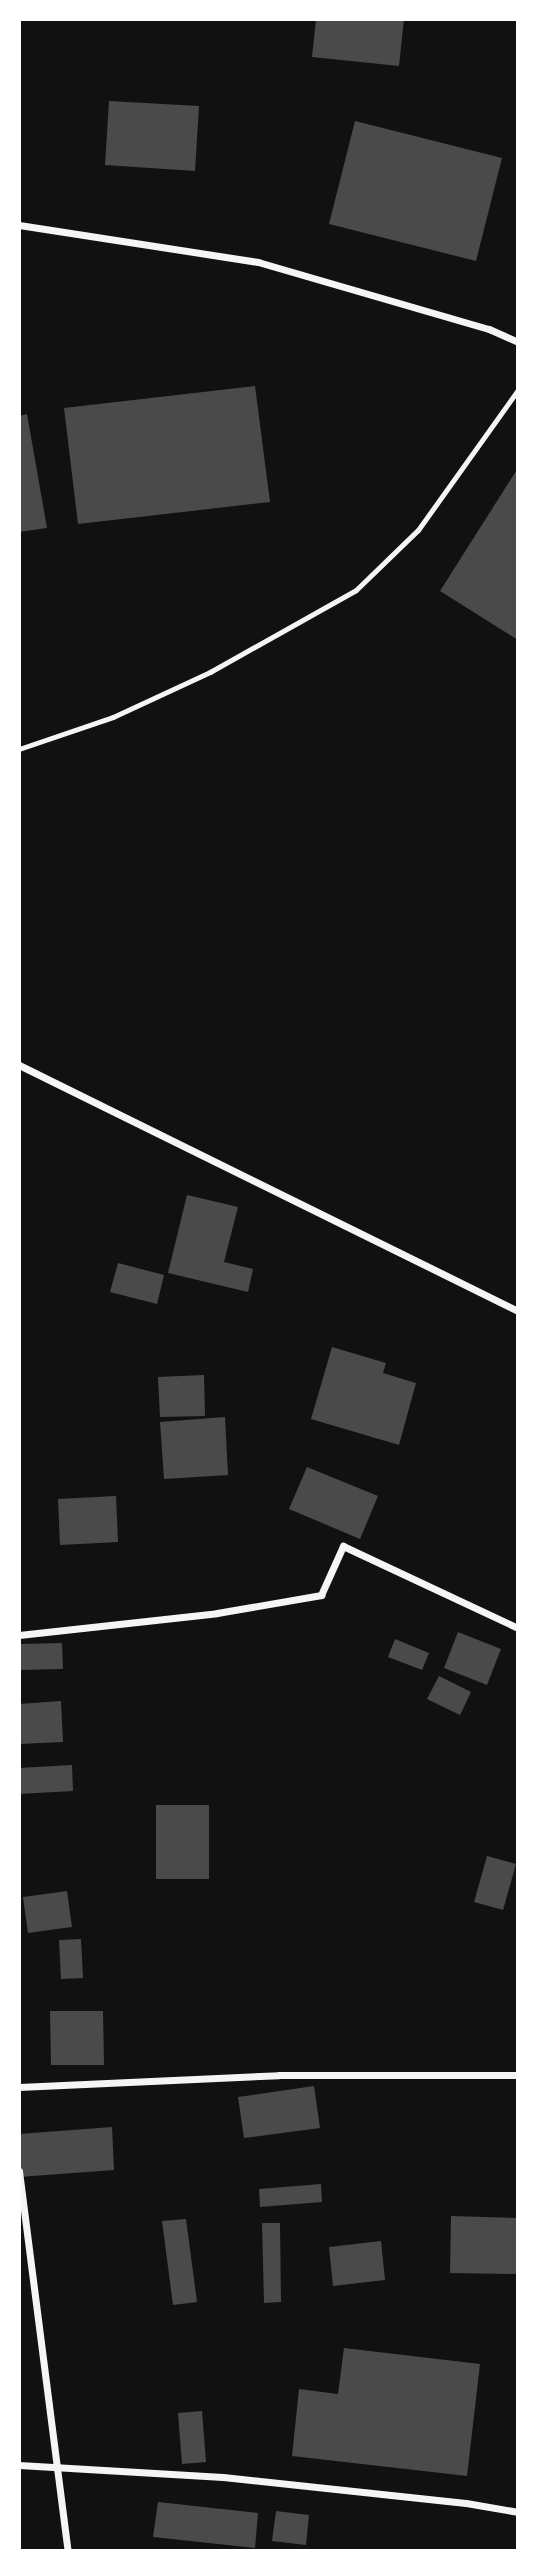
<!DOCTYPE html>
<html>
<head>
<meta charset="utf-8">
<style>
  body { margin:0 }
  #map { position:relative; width:537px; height:2570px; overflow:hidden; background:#111; font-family:"Roboto Serif",serif }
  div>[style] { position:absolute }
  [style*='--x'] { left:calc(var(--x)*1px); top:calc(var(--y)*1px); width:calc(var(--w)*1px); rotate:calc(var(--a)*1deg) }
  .building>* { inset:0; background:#4a4a4a }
  .service>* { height:5px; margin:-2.5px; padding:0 2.5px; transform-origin:2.5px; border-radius:2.5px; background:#f5f5f5 }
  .minor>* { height:7px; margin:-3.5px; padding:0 3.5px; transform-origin:3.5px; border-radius:3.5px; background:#f5f5f5 }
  span { translate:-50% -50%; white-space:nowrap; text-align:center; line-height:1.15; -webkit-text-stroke:7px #fff; paint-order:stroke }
  .frame { position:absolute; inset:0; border:21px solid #fff; pointer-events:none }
</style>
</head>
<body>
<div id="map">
  <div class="building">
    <div style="clip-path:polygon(316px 19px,404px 19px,399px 66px,312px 57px)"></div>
    <div style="clip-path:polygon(109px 101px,199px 106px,195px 171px,105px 165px)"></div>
    <div style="clip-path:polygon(355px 121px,502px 158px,476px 261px,329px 224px)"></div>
    <div style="clip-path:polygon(255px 386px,270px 502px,78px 524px,64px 408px)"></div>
    <div style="clip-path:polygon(27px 414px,47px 528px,19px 532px,19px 416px)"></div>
    <div style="clip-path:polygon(518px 468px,518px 640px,440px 591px)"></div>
    <div style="clip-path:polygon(187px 1195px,238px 1207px,224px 1262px,253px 1269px,248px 1292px,168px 1273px)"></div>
    <div style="clip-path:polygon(118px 1263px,164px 1275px,157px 1304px,110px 1292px)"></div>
    <div style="clip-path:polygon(332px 1347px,386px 1363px,383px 1373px,416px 1383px,399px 1445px,311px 1419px)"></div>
    <div style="clip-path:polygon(204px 1375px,205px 1416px,160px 1417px,158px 1377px)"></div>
    <div style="clip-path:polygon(225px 1417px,228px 1475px,164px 1479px,160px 1422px)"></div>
    <div style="clip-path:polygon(307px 1467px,378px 1496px,360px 1539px,289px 1509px)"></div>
    <div style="clip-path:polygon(116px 1496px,118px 1542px,60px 1545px,58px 1499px)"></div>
    <div style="clip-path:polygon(458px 1632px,501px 1649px,487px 1685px,444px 1668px)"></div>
    <div style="clip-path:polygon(395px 1639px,429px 1653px,422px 1670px,388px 1657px)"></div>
    <div style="clip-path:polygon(62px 1643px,63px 1669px,19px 1670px,19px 1644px)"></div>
    <div style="clip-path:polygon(439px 1676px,471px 1692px,460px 1715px,427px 1699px)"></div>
    <div style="clip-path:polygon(61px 1701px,63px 1742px,19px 1744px,19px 1704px)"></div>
    <div style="clip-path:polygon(72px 1765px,73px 1791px,19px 1794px,19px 1768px)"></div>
    <div style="clip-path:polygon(156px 1805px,209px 1805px,209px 1879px,156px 1879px)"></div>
    <div style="clip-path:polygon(487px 1856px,516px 1864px,503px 1910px,474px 1902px)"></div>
    <div style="clip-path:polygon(67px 1891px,72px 1927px,28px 1933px,23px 1897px)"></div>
    <div style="clip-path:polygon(81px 1939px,83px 1978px,61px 1979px,59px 1940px)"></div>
    <div style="clip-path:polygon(50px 2011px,103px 2011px,104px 2065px,51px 2065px)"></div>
    <div style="clip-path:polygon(314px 2086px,320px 2128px,244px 2138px,238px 2097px)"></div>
    <div style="clip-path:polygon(112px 2127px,114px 2170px,19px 2177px,19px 2134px)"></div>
    <div style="clip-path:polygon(321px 2184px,322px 2202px,260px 2207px,259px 2189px)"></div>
    <div style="clip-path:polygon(451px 2216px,518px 2218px,518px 2274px,450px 2273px)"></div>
    <div style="clip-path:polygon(186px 2219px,197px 2302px,173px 2305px,162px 2221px)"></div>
    <div style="clip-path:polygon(262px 2223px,280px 2223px,281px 2302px,264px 2303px)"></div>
    <div style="clip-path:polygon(381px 2241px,385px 2280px,333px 2286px,329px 2247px)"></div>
    <div style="clip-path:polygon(344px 2348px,480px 2364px,467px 2476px,292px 2456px,299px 2389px,338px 2394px)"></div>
    <div style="clip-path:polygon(202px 2411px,206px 2462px,182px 2464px,178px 2413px)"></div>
    <div style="clip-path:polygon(158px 2502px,258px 2513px,255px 2548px,153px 2537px)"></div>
    <div style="clip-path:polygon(276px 2511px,309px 2515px,306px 2545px,272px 2541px)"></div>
  </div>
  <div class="service">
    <div style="--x:19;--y:749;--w:99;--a:-18.8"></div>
    <div style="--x:113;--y:717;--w:107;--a:-24.9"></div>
    <div style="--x:210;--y:672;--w:167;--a:-29.3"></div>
    <div style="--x:356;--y:590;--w:86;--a:-44.1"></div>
    <div style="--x:418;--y:530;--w:172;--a:-54.5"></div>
  </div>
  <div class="minor">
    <div style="--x:19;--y:225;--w:242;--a:8.8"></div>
    <div style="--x:258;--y:262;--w:241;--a:16.2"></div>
    <div style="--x:489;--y:329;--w:32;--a:24"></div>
    <div style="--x:19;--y:1065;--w:556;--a:26.24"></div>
    <div style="--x:19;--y:1635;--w:199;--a:-6.3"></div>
    <div style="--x:217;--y:1613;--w:106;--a:-9.8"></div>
    <div style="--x:321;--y:1595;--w:54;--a:-65.8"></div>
    <div style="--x:343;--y:1546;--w:193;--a:25.1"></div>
    <div style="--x:19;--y:2087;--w:260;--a:-2.6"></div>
    <div style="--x:279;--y:2075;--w:239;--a:0"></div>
    <div style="--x:19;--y:2171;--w:383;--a:82.7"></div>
    <div style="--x:19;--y:2465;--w:204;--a:3.4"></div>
    <div style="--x:223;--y:2477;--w:244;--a:6.1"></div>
    <div style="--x:466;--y:2503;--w:53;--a:9.8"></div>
  </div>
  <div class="frame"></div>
</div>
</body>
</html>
